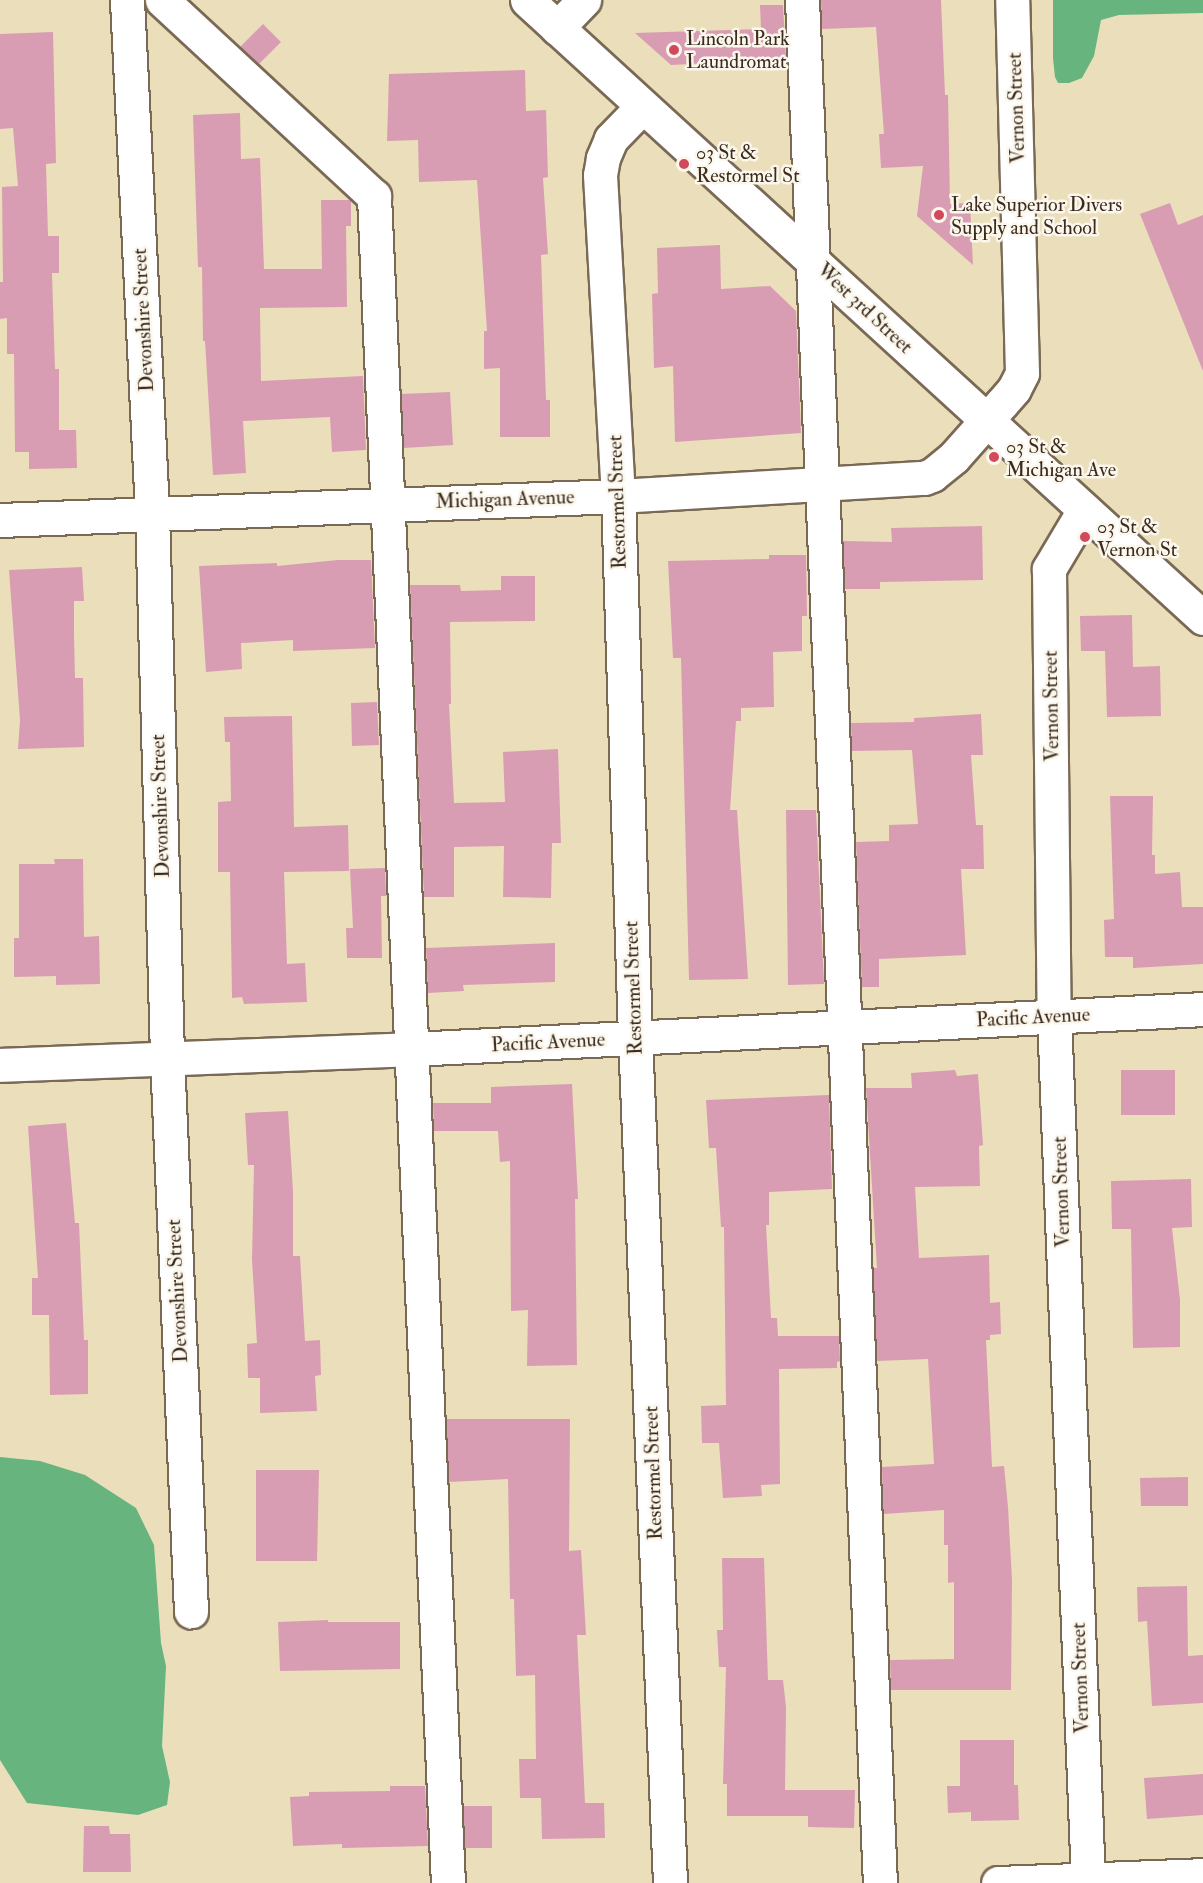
<!DOCTYPE html>
<html>
<head>
<meta charset="utf-8">
<style>
  body { margin:0 }
  #map { position:relative; width:1203px; height:1883px; overflow:hidden; background:#ebdebb; font-family:"IM FELL Double Pica",serif }
  div>[style] { position:absolute }
  [style*='--x'] { left:calc(var(--x)*1px); top:calc(var(--y)*1px); width:calc(var(--w)*1px); rotate:calc(var(--a)*1deg) }
  .forest>* { inset:0; background:#67b47e }
  .building>* { inset:0; background:#d89db3 }
  .roads { filter:drop-shadow(2px 0 #796955) drop-shadow(-2px 0 #796955) drop-shadow(0 2px #796955) drop-shadow(0 -2px #796955) }
  .minor>* { height:33px; margin:-16.5px; padding:0 16.5px; transform-origin:16.5px; border-radius:16.5px; background:#fff }
  .major>* { height:33px; margin:-16.5px; padding:0 16.5px; transform-origin:16.5px; border-radius:16.5px; background:#fff }
  .dots>* { width:16px; height:16px; translate:-50% -50%; box-sizing:border-box; border:3px solid #fbf7ec; border-radius:50% }
  span { translate:-50% -50%; white-space:nowrap; text-align:center; line-height:1.15; -webkit-text-stroke:5px #fbf7ec; paint-order:stroke }
  .poi-label { font-size:20px; color:#3b2a1e }
  .left { translate:0 -50%; text-align:left }
  .street-label { font-size:20px; color:#3b2a1e }
</style>
</head>
<body>
<div id="map">
  <div class="forest">
    <div style="clip-path:polygon(1053px 0,1203px 0,1203px 13px,1119px 15px,1101px 20px,1094px 56px,1082px 78px,1069px 83px,1058px 83px,1055px 77px,1053px 58px)"></div>
    <div style="clip-path:polygon(0 1457px,40px 1461px,85px 1475px,136px 1508px,154px 1545px,161px 1643px,166px 1666px,162px 1746px,170px 1782px,167px 1805px,138px 1815px,27px 1803px,0 1760px)"></div>
  </div>
  <div class="building">
    <div style="clip-path:polygon(821px 0,941px 0,945px 95px,948px 95px,950px 204px,970px 203px,973px 265px,917px 216px,923px 166px,881px 168px,879px 134px,884px 134px,876px 27px,822px 29px)"></div>
    <div style="clip-path:polygon(760px 5px,783px 5px,786px 59px,671px 65px,635px 33px,761px 29px)"></div>
    <div style="clip-path:polygon(263px 24px,281px 42px,259px 64px,240px 47px)"></div>
    <div style="clip-path:polygon(53px 32px,56px 163px,46px 164px,48px 236px,59px 236px,59px 273px,52px 273px,55px 369px,59px 369px,59px 430px,76px 430px,77px 468px,29px 469px,29px 452px,15px 452px,14px 354px,7px 354px,7px 318px,0 319px,0 282px,3px 282px,2px 187px,18px 186px,13px 128px,0 129px,0 34px)"></div>
    <div style="clip-path:polygon(525px 70px,526px 111px,546px 110px,548px 177px,543px 178px,548px 254px,541px 255px,546px 400px,550px 400px,550px 437px,500px 437px,500px 368px,484px 369px,484px 331px,487px 331px,477px 180px,419px 182px,418px 140px,387px 141px,389px 74px)"></div>
    <div style="clip-path:polygon(240px 113px,241px 159px,260px 158px,264px 269px,322px 269px,321px 200px,351px 200px,351px 226px,346px 226px,347px 307px,260px 308px,261px 381px,363px 376px,366px 450px,332px 452px,330px 417px,243px 421px,246px 473px,213px 475px,205px 341px,203px 341px,202px 267px,198px 267px,193px 115px)"></div>
    <div style="clip-path:polygon(1170px 203px,1178px 225px,1203px 215px,1203px 371px,1140px 214px)"></div>
    <div style="clip-path:polygon(720px 245px,721px 289px,770px 286px,796px 311px,801px 433px,675px 442px,673px 366px,654px 368px,652px 294px,658px 293px,657px 248px)"></div>
    <div style="clip-path:polygon(450px 392px,453px 445px,404px 448px,401px 394px)"></div>
    <div style="clip-path:polygon(982px 526px,983px 580px,880px 582px,880px 589px,845px 589px,843px 541px,892px 542px,891px 528px)"></div>
    <div style="clip-path:polygon(769px 555px,806px 555px,807px 616px,802px 616px,802px 651px,773px 652px,774px 707px,741px 708px,741px 721px,736px 721px,730px 810px,737px 810px,748px 979px,689px 980px,681px 658px,673px 658px,668px 561px,769px 559px)"></div>
    <div style="clip-path:polygon(338px 560px,371px 560px,375px 648px,293px 651px,293px 640px,241px 643px,242px 669px,206px 672px,199px 566px,277px 563px,277px 566px)"></div>
    <div style="clip-path:polygon(82px 567px,84px 601px,74px 601px,74px 637px,75px 678px,83px 678px,84px 747px,18px 749px,20px 720px,9px 570px)"></div>
    <div style="clip-path:polygon(501px 576px,535px 576px,535px 621px,450px 622px,451px 704px,449px 704px,454px 803px,505px 802px,503px 752px,558px 749px,561px 843px,552px 843px,551px 898px,503px 897px,504px 846px,454px 847px,454px 897px,424px 897px,410px 585px,460px 585px,461px 591px,501px 590px)"></div>
    <div style="clip-path:polygon(1132px 615px,1133px 667px,1160px 666px,1161px 716px,1107px 717px,1105px 651px,1081px 651px,1080px 616px)"></div>
    <div style="clip-path:polygon(377px 702px,379px 745px,352px 746px,351px 703px)"></div>
    <div style="clip-path:polygon(981px 714px,983px 755px,971px 755px,976px 825px,983px 825px,984px 869px,961px 869px,966px 955px,879px 959px,879px 987px,862px 987px,856px 842px,889px 841px,889px 825px,918px 824px,912px 750px,852px 751px,851px 723px,914px 722px,914px 718px)"></div>
    <div style="clip-path:polygon(292px 716px,294px 827px,348px 825px,349px 871px,284px 872px,287px 964px,305px 963px,307px 1002px,244px 1004px,242px 997px,232px 998px,230px 872px,218px 872px,218px 802px,231px 801px,230px 742px,225px 742px,224px 717px)"></div>
    <div style="clip-path:polygon(1110px 796px,1153px 796px,1152px 855px,1155px 855px,1155px 874px,1180px 872px,1182px 907px,1203px 907px,1203px 964px,1133px 968px,1133px 957px,1105px 957px,1104px 920px,1114px 919px)"></div>
    <div style="clip-path:polygon(786px 810px,816px 810px,824px 984px,788px 985px)"></div>
    <div style="clip-path:polygon(54px 859px,83px 859px,84px 937px,99px 936px,100px 984px,56px 985px,56px 976px,14px 977px,14px 938px,19px 938px,19px 864px,55px 864px)"></div>
    <div style="clip-path:polygon(385px 868px,386px 896px,381px 896px,382px 958px,347px 958px,346px 928px,353px 928px,350px 869px)"></div>
    <div style="clip-path:polygon(555px 943px,555px 982px,463px 985px,464px 991px,428px 993px,426px 948px)"></div>
    <div style="clip-path:polygon(955px 1070px,957px 1076px,978px 1074px,983px 1145px,979px 1146px,980px 1186px,915px 1187px,919px 1258px,989px 1255px,990px 1303px,1000px 1302px,1001px 1334px,990px 1335px,990px 1340px,986px 1340px,992px 1467px,1004px 1466px,1008px 1507px,1012px 1580px,1011px 1690px,891px 1690px,890px 1660px,954px 1659px,954px 1582px,948px 1583px,948px 1545px,944px 1545px,944px 1510px,883px 1514px,882px 1467px,934px 1464px,928px 1359px,877px 1361px,873px 1268px,877px 1268px,866px 1088px,912px 1088px,911px 1073px)"></div>
    <div style="clip-path:polygon(1121px 1070px,1175px 1070px,1175px 1115px,1121px 1115px)"></div>
    <div style="clip-path:polygon(572px 1084px,578px 1199px,575px 1199px,577px 1365px,527px 1366px,528px 1310px,511px 1311px,510px 1161px,500px 1162px,498px 1131px,434px 1131px,433px 1103px,491px 1103px,491px 1087px)"></div>
    <div style="clip-path:polygon(829px 1095px,832px 1189px,769px 1192px,769px 1225px,766px 1225px,771px 1318px,777px 1318px,778px 1336px,839px 1336px,840px 1361px,837px 1362px,837px 1368px,779px 1369px,780px 1484px,761px 1485px,762px 1496px,723px 1498px,719px 1443px,702px 1443px,701px 1406px,726px 1405px,724px 1227px,721px 1227px,716px 1148px,709px 1148px,706px 1100px)"></div>
    <div style="clip-path:polygon(288px 1111px,293px 1191px,293px 1256px,300px 1256px,305px 1341px,320px 1340px,321px 1375px,315px 1376px,317px 1411px,260px 1413px,260px 1378px,248px 1378px,247px 1344px,257px 1343px,252px 1259px,254px 1165px,248px 1165px,245px 1113px)"></div>
    <div style="clip-path:polygon(66px 1123px,75px 1223px,79px 1223px,84px 1340px,88px 1340px,88px 1394px,50px 1395px,49px 1315px,32px 1315px,32px 1278px,38px 1278px,28px 1126px)"></div>
    <div style="clip-path:polygon(1191px 1179px,1192px 1227px,1172px 1228px,1180px 1300px,1180px 1347px,1133px 1348px,1131px 1229px,1112px 1229px,1111px 1181px)"></div>
    <div style="clip-path:polygon(446px 1419px,570px 1419px,569px 1551px,581px 1550px,586px 1635px,577px 1635px,585px 1803px,604px 1803px,605px 1838px,542px 1839px,541px 1798px,520px 1798px,519px 1759px,536px 1759px,535px 1675px,516px 1676px,514px 1599px,510px 1599px,508px 1479px,449px 1482px)"></div>
    <div style="clip-path:polygon(256px 1470px,319px 1470px,317px 1561px,256px 1561px)"></div>
    <div style="clip-path:polygon(1188px 1477px,1188px 1506px,1141px 1506px,1140px 1478px)"></div>
    <div style="clip-path:polygon(722px 1558px,764px 1558px,768px 1680px,783px 1680px,786px 1707px,785px 1790px,855px 1790px,854px 1828px,808px 1827px,808px 1816px,727px 1816px,727px 1784px,723px 1784px,726px 1667px,719px 1667px,717px 1630px,723px 1630px)"></div>
    <div style="clip-path:polygon(1187px 1586px,1188px 1656px,1203px 1655px,1203px 1703px,1152px 1706px,1147px 1621px,1138px 1622px,1137px 1587px)"></div>
    <div style="clip-path:polygon(328px 1620px,328px 1622px,400px 1622px,400px 1669px,280px 1671px,278px 1622px)"></div>
    <div style="clip-path:polygon(960px 1740px,1014px 1740px,1014px 1785px,1018px 1785px,1019px 1820px,971px 1821px,971px 1812px,948px 1813px,947px 1786px,960px 1786px)"></div>
    <div style="clip-path:polygon(1203px 1774px,1203px 1815px,1147px 1819px,1144px 1778px)"></div>
    <div style="clip-path:polygon(390px 1786px,425px 1786px,428px 1846px,342px 1848px,342px 1844px,293px 1846px,290px 1797px,309px 1796px,309px 1792px,390px 1791px)"></div>
    <div style="clip-path:polygon(463px 1806px,492px 1806px,492px 1848px,465px 1848px)"></div>
    <div style="clip-path:polygon(84px 1826px,109px 1826px,110px 1834px,130px 1834px,131px 1872px,83px 1872px)"></div>
  </div>
  <div class="roads">
    <div class="minor">
      <div style="--x:127;--y:0;--w:513;--a:87.2"></div>
      <div style="--x:152;--y:512;--w:545;--a:88.42"></div>
      <div style="--x:167;--y:1057;--w:555;--a:87.52"></div>
      <div style="--x:162;--y:0;--w:289;--a:42.8"></div>
      <div style="--x:374;--y:196;--w:1689;--a:87.49"></div>
      <div style="--x:802;--y:0;--w:1885;--a:87.63"></div>
      <div style="--x:557;--y:28;--w:39;--a:-46"></div>
      <div style="--x:642;--y:107;--w:45;--a:134.1"></div>
      <div style="--x:611;--y:139;--w:21;--a:113"></div>
      <div style="--x:603;--y:158;--w:17;--a:100"></div>
      <div style="--x:600;--y:175;--w:322;--a:86.8"></div>
      <div style="--x:618;--y:496;--w:541;--a:88.2"></div>
      <div style="--x:635;--y:1037;--w:847;--a:87.63"></div>
      <div style="--x:1084;--y:510;--w:69;--a:120.7"></div>
      <div style="--x:1049;--y:569;--w:447;--a:89.4"></div>
      <div style="--x:1054;--y:1016;--w:868;--a:87.75"></div>
      <div style="--x:0;--y:520;--w:618;--a:-2.22"></div>
      <div style="--x:618;--y:496;--w:307;--a:-3.4"></div>
      <div style="--x:924;--y:478;--w:9;--a:-21"></div>
      <div style="--x:932;--y:475;--w:28;--a:-39"></div>
      <div style="--x:954;--y:457;--w:72;--a:-48.4"></div>
      <div style="--x:1002;--y:403;--w:18;--a:-49"></div>
      <div style="--x:1014;--y:389;--w:18;--a:-63"></div>
      <div style="--x:1022;--y:373;--w:373;--a:-91.5"></div>
      <div style="--x:0;--y:1065;--w:412;--a:-2.2"></div>
      <div style="--x:412;--y:1049;--w:792;--a:-2.89"></div>
      <div style="--x:998;--y:1883;--w:205;--a:-2.2"></div>
    </div>
    <div class="major">
      <div style="--x:527;--y:0;--w:916;--a:42.43"></div>
    </div>
  </div>
  <div class="dots">
    <div style="left:674px;top:50px;background:#d1495b"></div>
    <div style="left:684px;top:164px;background:#d1495b"></div>
    <div style="left:939px;top:215px;background:#d1495b"></div>
    <div style="left:994px;top:457px;background:#d1495b"></div>
    <div style="left:1085px;top:537px;background:#d1495b"></div>
  </div>
  <div class="poi-label">
    <span class="left" style="left:686px;top:50px">Lincoln Park<br>Laundromat</span>
    <span class="left" style="left:696px;top:164px">03 St &amp;<br>Restormel St</span>
    <span class="left" style="left:951px;top:216px">Lake Superior Divers<br>Supply and School</span>
    <span class="left" style="left:1006px;top:458px">03 St &amp;<br>Michigan Ave</span>
    <span class="left" style="left:1097px;top:538px">03 St &amp;<br>Vernon St</span>
  </div>
  <div class="street-label">
    <span style="left:1016px;top:108px;rotate:-92deg">Vernon Street</span>
    <span style="left:865px;top:308px;rotate:43deg">West 3rd Street</span>
    <span style="left:143px;top:320px;rotate:-93deg">Devonshire Street</span>
    <span style="left:505px;top:499px;rotate:-2deg">Michigan Avenue</span>
    <span style="left:617px;top:502px;rotate:-92deg">Restormel Street</span>
    <span style="left:1051px;top:706px;rotate:-91deg">Vernon Street</span>
    <span style="left:160px;top:806px;rotate:-92deg">Devonshire Street</span>
    <span style="left:633px;top:988px;rotate:-92deg">Restormel Street</span>
    <span style="left:1033px;top:1017px;rotate:-3deg">Pacific Avenue</span>
    <span style="left:548px;top:1042px;rotate:-3deg">Pacific Avenue</span>
    <span style="left:1061px;top:1192px;rotate:-92deg">Vernon Street</span>
    <span style="left:177px;top:1291px;rotate:-93deg">Devonshire Street</span>
    <span style="left:653px;top:1473px;rotate:-92deg">Restormel Street</span>
    <span style="left:1080px;top:1678px;rotate:-92deg">Vernon Street</span>
  </div>
</div>
</body>
</html>
